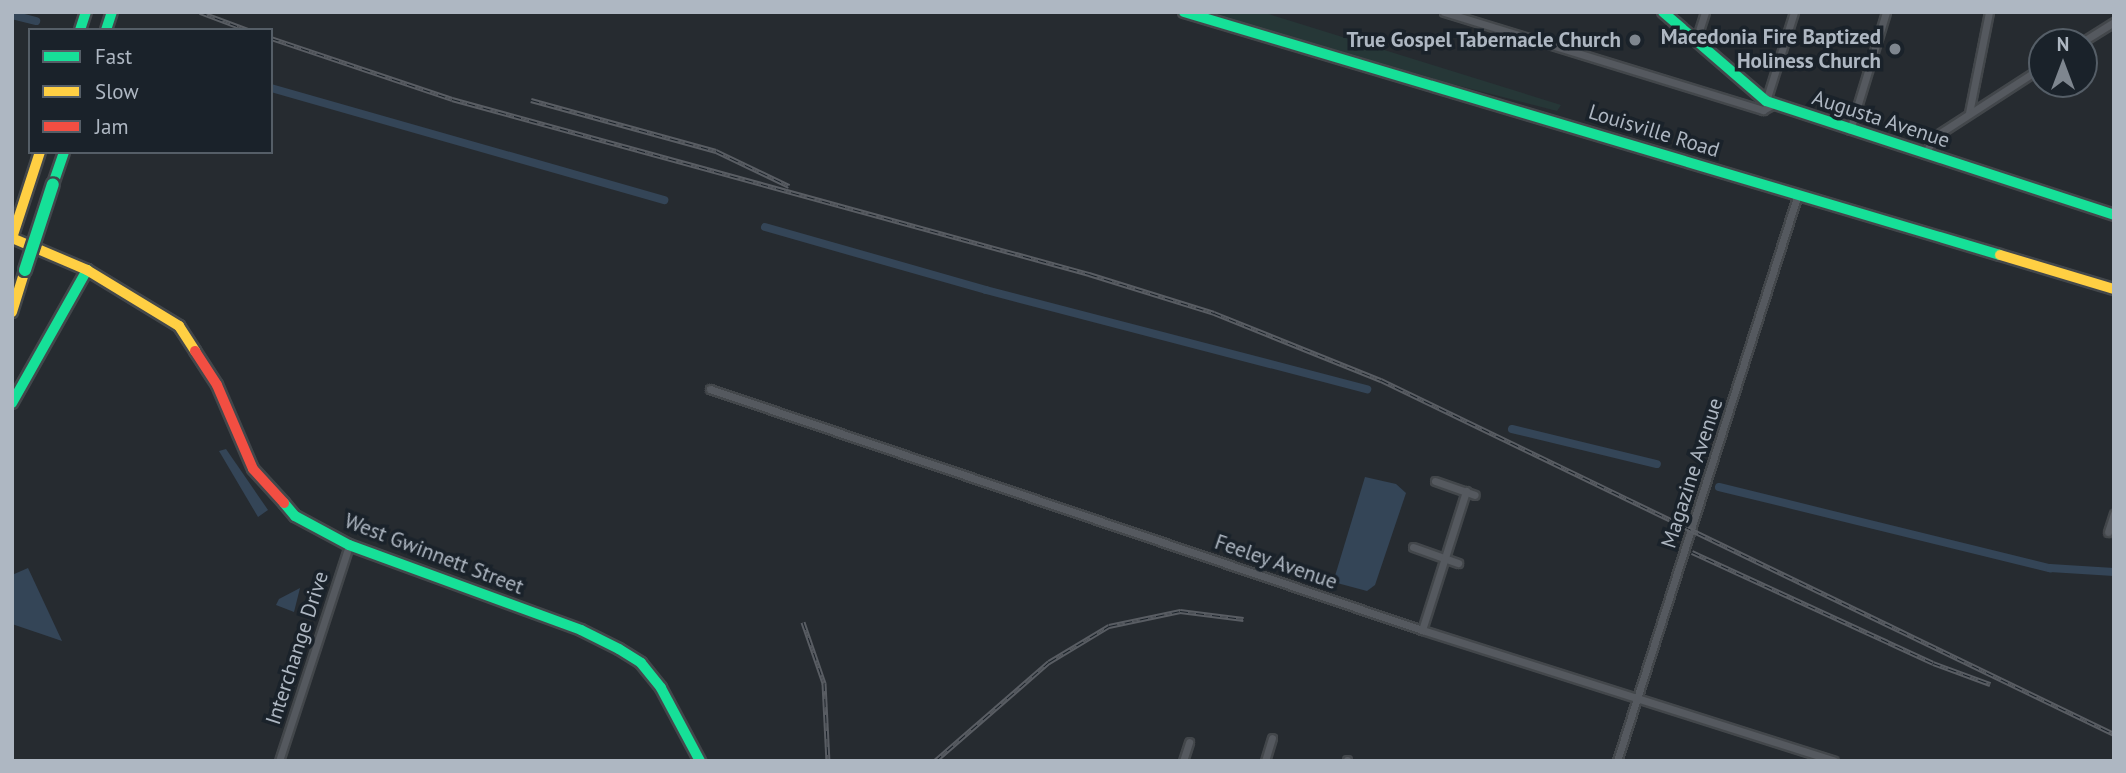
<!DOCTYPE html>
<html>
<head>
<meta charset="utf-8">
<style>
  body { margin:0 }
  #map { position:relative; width:2126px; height:773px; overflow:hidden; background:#262b30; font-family:"PT Sans",sans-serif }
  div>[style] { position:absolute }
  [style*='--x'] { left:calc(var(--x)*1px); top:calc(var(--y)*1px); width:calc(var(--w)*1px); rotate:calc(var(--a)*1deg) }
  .green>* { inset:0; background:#263737 }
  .water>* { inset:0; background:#344557 }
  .canal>* { height:8px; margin:-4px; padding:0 4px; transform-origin:4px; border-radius:4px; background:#344557 }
  .roads { filter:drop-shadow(2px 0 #43474b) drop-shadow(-2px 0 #43474b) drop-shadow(0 2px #43474b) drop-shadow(0 -2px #43474b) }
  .street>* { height:7px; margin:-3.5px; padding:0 3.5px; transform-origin:3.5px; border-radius:3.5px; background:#55595f }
  .fast>* { height:10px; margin:-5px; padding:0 5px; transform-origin:5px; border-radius:5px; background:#16e098 }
  .slow>* { height:10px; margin:-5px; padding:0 5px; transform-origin:5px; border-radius:5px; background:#ffcf43 }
  .jam>* { height:10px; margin:-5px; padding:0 5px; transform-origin:5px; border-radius:5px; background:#f24e42 }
  .rail>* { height:5px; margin-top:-2.5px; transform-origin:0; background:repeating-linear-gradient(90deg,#1a222a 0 8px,#595d63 0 16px); box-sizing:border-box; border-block:2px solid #595d63 }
  .bridges { filter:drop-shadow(2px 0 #42474c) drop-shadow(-2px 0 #42474c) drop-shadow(0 2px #42474c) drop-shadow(0 -2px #42474c) }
  .fast-bridge>* { height:12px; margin:-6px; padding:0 6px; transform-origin:6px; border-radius:6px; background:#16e098 }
  .dots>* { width:19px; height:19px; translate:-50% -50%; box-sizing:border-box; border:4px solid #1a222a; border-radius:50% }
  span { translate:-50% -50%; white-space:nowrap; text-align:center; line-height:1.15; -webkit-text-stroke:7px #1a222a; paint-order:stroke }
  .poi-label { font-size:21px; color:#aeb7c2; font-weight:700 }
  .right { translate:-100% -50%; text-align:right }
  .street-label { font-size:21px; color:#aeb7c2 }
  .frame { position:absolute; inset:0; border:14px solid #aeb7c2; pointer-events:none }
  .legend { position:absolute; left:28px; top:28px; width:245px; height:126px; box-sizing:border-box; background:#1a222a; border:2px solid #555e67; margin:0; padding:9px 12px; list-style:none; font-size:21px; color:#aeb7c2 }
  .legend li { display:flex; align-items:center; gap:14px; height:35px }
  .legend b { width:35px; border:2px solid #555e67 }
  .north { position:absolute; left:2028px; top:28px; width:70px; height:70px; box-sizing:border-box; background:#1a222a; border:2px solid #555e67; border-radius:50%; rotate:0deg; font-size:19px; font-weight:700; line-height:28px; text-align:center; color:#aeb7c2 }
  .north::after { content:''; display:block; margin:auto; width:24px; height:32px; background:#7e868f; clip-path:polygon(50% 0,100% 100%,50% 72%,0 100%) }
</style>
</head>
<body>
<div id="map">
  <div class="green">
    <div style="clip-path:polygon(1206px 12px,1262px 12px,1561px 105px,1557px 111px,1452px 84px)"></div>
  </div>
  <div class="water">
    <div style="clip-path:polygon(226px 449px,268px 510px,258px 517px,219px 451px)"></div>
    <div style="clip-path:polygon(1365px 477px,1396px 484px,1406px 493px,1375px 585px,1367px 591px,1337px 583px,1335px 576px)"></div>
    <div style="clip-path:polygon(28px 568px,62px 641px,12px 624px,12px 575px)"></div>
    <div style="clip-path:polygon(300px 588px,294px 612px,276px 605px,279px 599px)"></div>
  </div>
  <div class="canal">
    <div style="--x:12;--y:15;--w:25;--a:14"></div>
    <div style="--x:271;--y:88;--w:409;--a:15.9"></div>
    <div style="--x:765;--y:227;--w:230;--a:15.9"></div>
    <div style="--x:986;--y:290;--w:394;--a:14.6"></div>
    <div style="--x:1512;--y:429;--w:149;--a:13.6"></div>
    <div style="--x:1719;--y:487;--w:341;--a:13.8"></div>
    <div style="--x:2050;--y:568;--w:64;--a:3.6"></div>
  </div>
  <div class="roads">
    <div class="street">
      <div style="--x:1444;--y:12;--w:334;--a:17.1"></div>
      <div style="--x:1763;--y:110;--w:13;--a:-29"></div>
      <div style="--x:1696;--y:40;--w:29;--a:-72"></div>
      <div style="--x:2082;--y:42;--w:38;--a:-32"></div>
      <div style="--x:1766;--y:101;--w:93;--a:-72.5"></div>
      <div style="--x:1969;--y:113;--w:103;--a:-78.8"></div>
      <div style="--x:1850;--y:130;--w:123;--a:-73"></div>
      <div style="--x:1925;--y:154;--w:19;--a:-62"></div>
      <div style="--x:1934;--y:137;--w:129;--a:-32.9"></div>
      <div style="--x:710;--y:389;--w:752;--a:18.7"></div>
      <div style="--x:1422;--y:630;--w:432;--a:17.6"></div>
      <div style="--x:1435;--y:481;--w:42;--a:19.3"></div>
      <div style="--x:2108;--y:532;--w:19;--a:-72"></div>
      <div style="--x:1413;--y:547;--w:48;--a:19.6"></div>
      <div style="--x:1422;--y:630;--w:146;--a:-72.4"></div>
      <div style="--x:279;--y:761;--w:227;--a:-72"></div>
      <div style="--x:1183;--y:761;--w:20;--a:-72"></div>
      <div style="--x:1265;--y:761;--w:24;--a:-73"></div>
      <div style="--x:1347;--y:761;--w:1;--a:-90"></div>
      <div style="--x:1617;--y:761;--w:595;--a:-72.3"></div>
    </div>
    <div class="fast">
      <div style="--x:1184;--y:12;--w:851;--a:16.58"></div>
      <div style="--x:1663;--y:12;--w:136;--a:40.8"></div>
      <div style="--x:1766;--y:101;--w:366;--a:18.1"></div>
      <div style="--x:80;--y:30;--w:19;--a:-72"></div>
      <div style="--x:106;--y:30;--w:19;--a:-72"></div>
      <div style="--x:53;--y:184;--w:34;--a:-71"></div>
      <div style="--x:12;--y:403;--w:153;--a:-60.6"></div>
      <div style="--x:284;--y:503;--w:17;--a:50"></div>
      <div style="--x:295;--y:516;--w:61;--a:28.2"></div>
      <div style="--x:349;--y:545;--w:247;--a:20.1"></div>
      <div style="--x:581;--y:630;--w:42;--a:26.6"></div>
      <div style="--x:619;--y:649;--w:26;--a:32"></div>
      <div style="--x:641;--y:663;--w:32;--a:51"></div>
      <div style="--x:661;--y:688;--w:83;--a:61.9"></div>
    </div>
    <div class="slow">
      <div style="--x:12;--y:238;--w:82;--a:23.1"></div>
      <div style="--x:87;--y:270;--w:108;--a:31.3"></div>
      <div style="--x:179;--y:326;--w:30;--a:57"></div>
      <div style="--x:12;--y:238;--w:90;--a:-72"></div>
      <div style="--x:2000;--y:255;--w:119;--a:16.6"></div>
      <div style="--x:12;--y:312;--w:44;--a:-72.8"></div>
    </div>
    <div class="jam">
      <div style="--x:195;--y:351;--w:40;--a:57.1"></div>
      <div style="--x:217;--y:385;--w:91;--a:66.8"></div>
      <div style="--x:253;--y:469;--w:46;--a:47.6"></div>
    </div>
  </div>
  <div class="rail">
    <div style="--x:200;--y:12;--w:51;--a:20.6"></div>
    <div style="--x:271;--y:38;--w:191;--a:18.6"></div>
    <div style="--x:452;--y:99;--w:661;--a:15.36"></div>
    <div style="--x:1089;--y:274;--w:131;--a:17.3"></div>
    <div style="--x:1214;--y:313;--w:180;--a:21.9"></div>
    <div style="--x:1381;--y:380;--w:814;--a:25.78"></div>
    <div style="--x:531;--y:100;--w:192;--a:15.4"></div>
    <div style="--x:716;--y:151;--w:81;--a:25.6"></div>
    <div style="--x:2113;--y:253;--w:1;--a:0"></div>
    <div style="--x:1692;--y:552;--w:265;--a:24.7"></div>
    <div style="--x:1933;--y:663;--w:61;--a:20.2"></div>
    <div style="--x:803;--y:622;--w:65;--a:71"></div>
    <div style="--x:824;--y:683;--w:78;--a:87.1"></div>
    <div style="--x:935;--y:761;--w:151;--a:-41"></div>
    <div style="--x:1049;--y:662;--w:70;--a:-31"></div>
    <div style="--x:1109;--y:626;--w:73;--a:-11.9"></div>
    <div style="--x:1180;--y:611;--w:64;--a:7.1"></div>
  </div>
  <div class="bridges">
    <div class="fast-bridge">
      <div style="--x:25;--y:270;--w:90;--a:-72"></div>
    </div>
  </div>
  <div class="dots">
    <div style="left:1635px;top:40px;background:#7e868f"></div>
    <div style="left:1895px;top:49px;background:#7e868f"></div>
  </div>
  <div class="poi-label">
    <span class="right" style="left:1881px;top:49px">Macedonia Fire Baptized<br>Holiness Church</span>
    <span class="right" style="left:1621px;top:40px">True Gospel Tabernacle Church</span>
  </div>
  <div class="street-label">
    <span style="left:1881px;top:119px;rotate:18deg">Augusta Avenue</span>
    <span style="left:1654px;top:131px;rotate:17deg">Louisville Road</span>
    <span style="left:1692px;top:473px;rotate:-72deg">Magazine Avenue</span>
    <span style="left:434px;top:554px;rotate:21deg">West Gwinnett Street</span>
    <span style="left:1276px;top:562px;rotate:19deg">Feeley Avenue</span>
    <span style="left:297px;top:648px;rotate:-72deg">Interchange Drive</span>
  </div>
  <div class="frame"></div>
  <ul class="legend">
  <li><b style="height:9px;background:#16e098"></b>Fast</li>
  <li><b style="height:9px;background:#ffcf43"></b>Slow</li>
  <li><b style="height:9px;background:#f24e42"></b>Jam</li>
  </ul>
  <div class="north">N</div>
</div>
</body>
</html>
